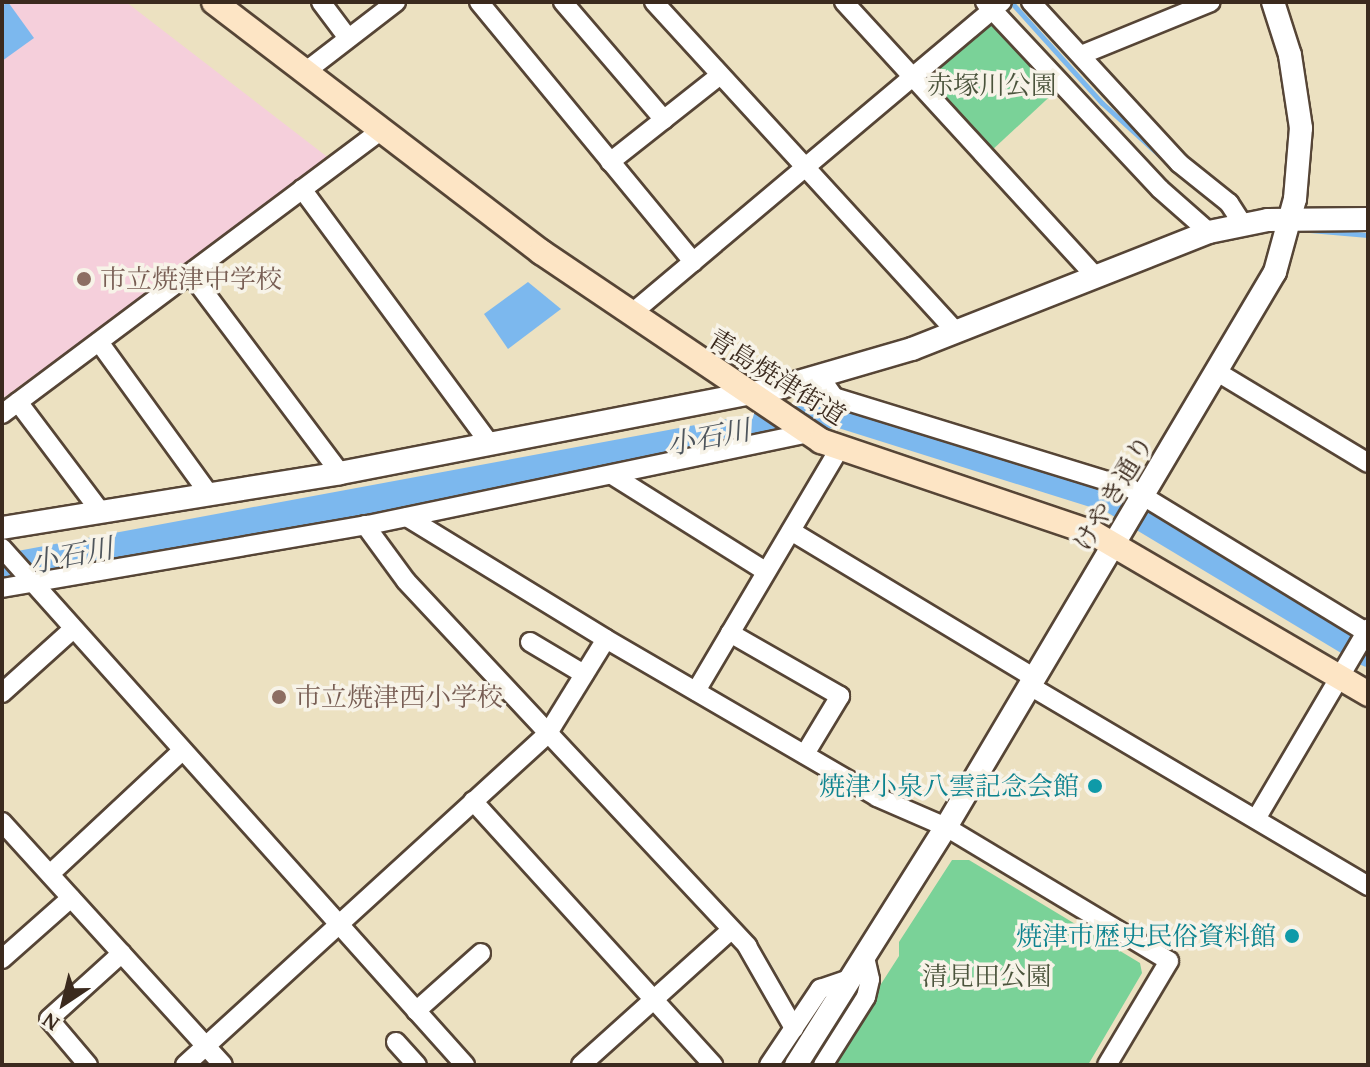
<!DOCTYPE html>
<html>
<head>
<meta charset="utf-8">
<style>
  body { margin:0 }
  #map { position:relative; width:1370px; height:1067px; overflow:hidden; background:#ece1c1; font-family:"Gentium Book Plus","Noto Serif JP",serif }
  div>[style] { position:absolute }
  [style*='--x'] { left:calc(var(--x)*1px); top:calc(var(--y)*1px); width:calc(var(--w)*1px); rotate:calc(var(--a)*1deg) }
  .built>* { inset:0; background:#f5cfdb }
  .green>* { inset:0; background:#7ad298 }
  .water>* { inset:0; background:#7cb8ee }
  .stream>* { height:5px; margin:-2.5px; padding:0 2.5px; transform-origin:2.5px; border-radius:2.5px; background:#7cb8ee }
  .river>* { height:28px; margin:-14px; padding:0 14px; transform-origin:14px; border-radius:14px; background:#7cb8ee }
  .roads { filter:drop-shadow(2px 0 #564536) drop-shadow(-2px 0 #564536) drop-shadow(0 2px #564536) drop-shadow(0 -2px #564536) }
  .minor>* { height:18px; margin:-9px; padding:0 9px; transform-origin:9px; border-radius:9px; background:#fff }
  .tertiary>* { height:22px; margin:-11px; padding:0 11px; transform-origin:11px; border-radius:11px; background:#fff }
  .secondary>* { height:24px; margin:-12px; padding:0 12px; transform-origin:12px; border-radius:12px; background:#fde5c5 }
  .dots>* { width:22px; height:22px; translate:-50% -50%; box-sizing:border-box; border:4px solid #f7f3e8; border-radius:50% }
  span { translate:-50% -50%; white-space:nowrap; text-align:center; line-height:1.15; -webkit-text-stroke:7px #f7f3e8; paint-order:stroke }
  .park-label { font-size:26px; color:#4b543c }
  .education-label { font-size:26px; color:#785e54 }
  .left { translate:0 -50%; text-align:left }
  .street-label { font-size:26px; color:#3b2a1e }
  .culture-label { font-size:26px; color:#0d838f }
  .right { translate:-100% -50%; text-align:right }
  .water-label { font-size:28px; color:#4e555c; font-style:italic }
  .frame { position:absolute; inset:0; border:4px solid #3b2a1e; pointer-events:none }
  .north { position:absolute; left:24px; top:963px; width:80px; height:80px; -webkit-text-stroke:6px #f7f3e8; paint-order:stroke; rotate:215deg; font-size:22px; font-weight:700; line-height:32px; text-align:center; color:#3b2a1e }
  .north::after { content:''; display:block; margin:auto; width:28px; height:36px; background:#3b2a1e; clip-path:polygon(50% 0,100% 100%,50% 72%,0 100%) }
</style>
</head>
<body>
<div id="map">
  <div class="built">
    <div style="clip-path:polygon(2px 2px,126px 2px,330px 159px,2px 399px)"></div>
  </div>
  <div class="green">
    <div style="clip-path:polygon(989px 22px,1059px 88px,990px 152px,925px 76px)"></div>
    <div style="clip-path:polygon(952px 860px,969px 860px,1140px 963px,1142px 973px,1088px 1065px,829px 1065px,899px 956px,899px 942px)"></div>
  </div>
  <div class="water">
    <div style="clip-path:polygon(8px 2px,34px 38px,2px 61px,2px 6px)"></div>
    <div style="clip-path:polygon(528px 282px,561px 309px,508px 349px,484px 314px)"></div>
  </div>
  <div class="stream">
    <div style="--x:1011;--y:2;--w:136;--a:48"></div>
    <div style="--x:1102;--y:103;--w:91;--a:42.3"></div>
    <div style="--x:1298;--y:229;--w:70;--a:4.9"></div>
    <div style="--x:362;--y:503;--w:18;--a:61"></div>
    <div style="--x:764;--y:958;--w:38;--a:60"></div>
  </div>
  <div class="river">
    <div style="--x:2;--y:568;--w:849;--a:-10.52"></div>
    <div style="--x:837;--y:413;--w:288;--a:17.4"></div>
    <div style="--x:1112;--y:499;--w:299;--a:31"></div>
  </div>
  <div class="roads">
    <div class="minor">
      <div style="--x:321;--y:2;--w:45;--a:53.1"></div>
      <div style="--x:479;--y:2;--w:337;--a:50.5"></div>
      <div style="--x:563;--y:2;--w:155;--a:49.4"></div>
      <div style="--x:654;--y:2;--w:447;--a:47.5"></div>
      <div style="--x:844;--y:2;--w:374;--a:47.5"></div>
      <div style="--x:985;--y:2;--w:256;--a:46.9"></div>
      <div style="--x:1160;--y:189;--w:65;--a:41.3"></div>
      <div style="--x:1031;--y:2;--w:219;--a:47.4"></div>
      <div style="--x:1179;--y:163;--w:64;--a:38.7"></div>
      <div style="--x:1229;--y:203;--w:24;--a:57"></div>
      <div style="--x:1081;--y:55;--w:140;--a:-22.2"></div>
      <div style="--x:305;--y:72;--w:115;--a:-37.6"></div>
      <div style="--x:610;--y:162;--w:140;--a:-38.3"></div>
      <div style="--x:302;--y:189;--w:318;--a:53.6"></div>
      <div style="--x:190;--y:273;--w:250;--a:53.1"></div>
      <div style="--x:631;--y:314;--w:485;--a:-40.1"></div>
      <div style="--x:99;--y:342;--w:188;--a:54.1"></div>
      <div style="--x:1219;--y:373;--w:174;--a:31.1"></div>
      <div style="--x:820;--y:377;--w:24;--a:55"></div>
      <div style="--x:834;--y:397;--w:310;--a:17.1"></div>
      <div style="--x:1130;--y:488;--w:279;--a:31.4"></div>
      <div style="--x:18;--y:402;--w:138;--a:53"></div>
      <div style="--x:2;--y:414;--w:474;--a:-36.8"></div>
      <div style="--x:612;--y:475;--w:181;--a:32.1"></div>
      <div style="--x:407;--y:517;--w:233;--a:31.5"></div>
      <div style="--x:606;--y:639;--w:314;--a:30.2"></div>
      <div style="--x:877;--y:797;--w:75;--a:23.5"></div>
      <div style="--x:946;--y:827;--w:260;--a:31"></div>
      <div style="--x:1169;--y:961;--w:121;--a:120.8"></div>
      <div style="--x:365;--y:525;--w:69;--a:53.8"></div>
      <div style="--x:406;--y:581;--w:500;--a:46.9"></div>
      <div style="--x:747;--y:946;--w:95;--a:60.2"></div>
      <div style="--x:791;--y:531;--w:285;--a:31.1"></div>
      <div style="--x:2;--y:548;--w:694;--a:48.15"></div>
      <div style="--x:2;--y:588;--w:371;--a:-9.8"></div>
      <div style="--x:368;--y:525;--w:450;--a:-11.8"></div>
      <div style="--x:730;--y:633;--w:127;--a:29.8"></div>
      <div style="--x:840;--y:696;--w:68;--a:121.1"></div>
      <div style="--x:530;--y:642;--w:63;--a:30.7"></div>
      <div style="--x:1030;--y:686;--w:393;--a:30.6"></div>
      <div style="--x:696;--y:691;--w:281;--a:-59.4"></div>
      <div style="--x:2;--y:693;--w:96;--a:-42"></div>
      <div style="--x:473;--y:801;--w:357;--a:47.7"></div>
      <div style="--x:1256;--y:819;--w:221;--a:-59.5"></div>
      <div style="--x:2;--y:822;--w:328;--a:47.7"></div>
      <div style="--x:50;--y:874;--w:179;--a:-43"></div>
      <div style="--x:2;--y:959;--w:92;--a:-41.5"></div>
      <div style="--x:416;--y:1011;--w:87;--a:-41.7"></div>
      <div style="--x:396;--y:1042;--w:31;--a:48"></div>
      <div style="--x:88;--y:1065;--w:60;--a:-130.3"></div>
      <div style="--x:49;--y:1019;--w:98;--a:-42.1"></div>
      <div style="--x:185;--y:1065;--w:492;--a:-42.4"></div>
      <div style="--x:548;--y:733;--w:110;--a:-58.3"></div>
      <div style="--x:581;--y:1065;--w:202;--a:-42"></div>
      <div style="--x:769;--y:1065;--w:92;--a:-56.1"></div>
      <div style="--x:820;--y:989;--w:34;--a:-19"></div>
      <div style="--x:823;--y:1065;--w:80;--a:-57.7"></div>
      <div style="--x:866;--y:997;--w:18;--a:-77"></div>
      <div style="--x:870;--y:979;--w:23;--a:-103"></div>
    </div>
    <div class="tertiary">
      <div style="--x:2;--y:528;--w:342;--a:-9.2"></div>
      <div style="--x:340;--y:473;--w:449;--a:-11"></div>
      <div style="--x:781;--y:387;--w:136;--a:-16.2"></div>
      <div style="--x:912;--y:349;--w:319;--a:-21.5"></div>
      <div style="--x:1209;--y:232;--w:60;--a:-11.5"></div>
      <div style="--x:1268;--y:220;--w:100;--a:-0.6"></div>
      <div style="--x:796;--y:1065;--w:281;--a:-57.8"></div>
      <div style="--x:946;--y:827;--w:645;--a:-59.34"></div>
      <div style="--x:1275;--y:272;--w:76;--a:-74.7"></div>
      <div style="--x:1295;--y:199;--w:71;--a:-85.2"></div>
      <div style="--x:1301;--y:128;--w:74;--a:-98.6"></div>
      <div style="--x:1290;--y:55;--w:56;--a:-107.8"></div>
    </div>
    <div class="secondary">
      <div style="--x:214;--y:2;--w:412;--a:37.4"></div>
      <div style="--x:541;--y:252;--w:338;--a:34"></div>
      <div style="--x:821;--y:441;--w:287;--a:18.7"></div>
      <div style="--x:1093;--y:533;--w:319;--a:30.3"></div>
    </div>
  </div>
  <div class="dots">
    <div style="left:84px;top:279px;background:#8d6e63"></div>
    <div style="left:279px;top:697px;background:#8d6e63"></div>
    <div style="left:1095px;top:786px;background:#0f9aa8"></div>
    <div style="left:1292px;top:936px;background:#0f9aa8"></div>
  </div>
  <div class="park-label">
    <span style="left:992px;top:85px">赤塚川公園</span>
    <span style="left:987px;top:976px">清見田公園</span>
  </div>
  <div class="education-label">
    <span class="left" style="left:100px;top:279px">市立焼津中学校</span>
    <span class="left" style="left:295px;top:697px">市立焼津西小学校</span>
  </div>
  <div class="street-label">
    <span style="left:777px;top:377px;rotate:32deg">青島焼津街道</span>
    <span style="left:1113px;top:493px;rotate:-59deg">けやき通り</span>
  </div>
  <div class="culture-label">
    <span class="right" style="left:1079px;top:786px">焼津小泉八雲記念会館</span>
    <span class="right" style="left:1276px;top:936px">焼津市歴史民俗資料館</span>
  </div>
  <div class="water-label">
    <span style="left:708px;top:437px;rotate:-11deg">小石川</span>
    <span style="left:71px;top:555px;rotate:-11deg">小石川</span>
  </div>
  <div class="frame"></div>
  <div class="north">N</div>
</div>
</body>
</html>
